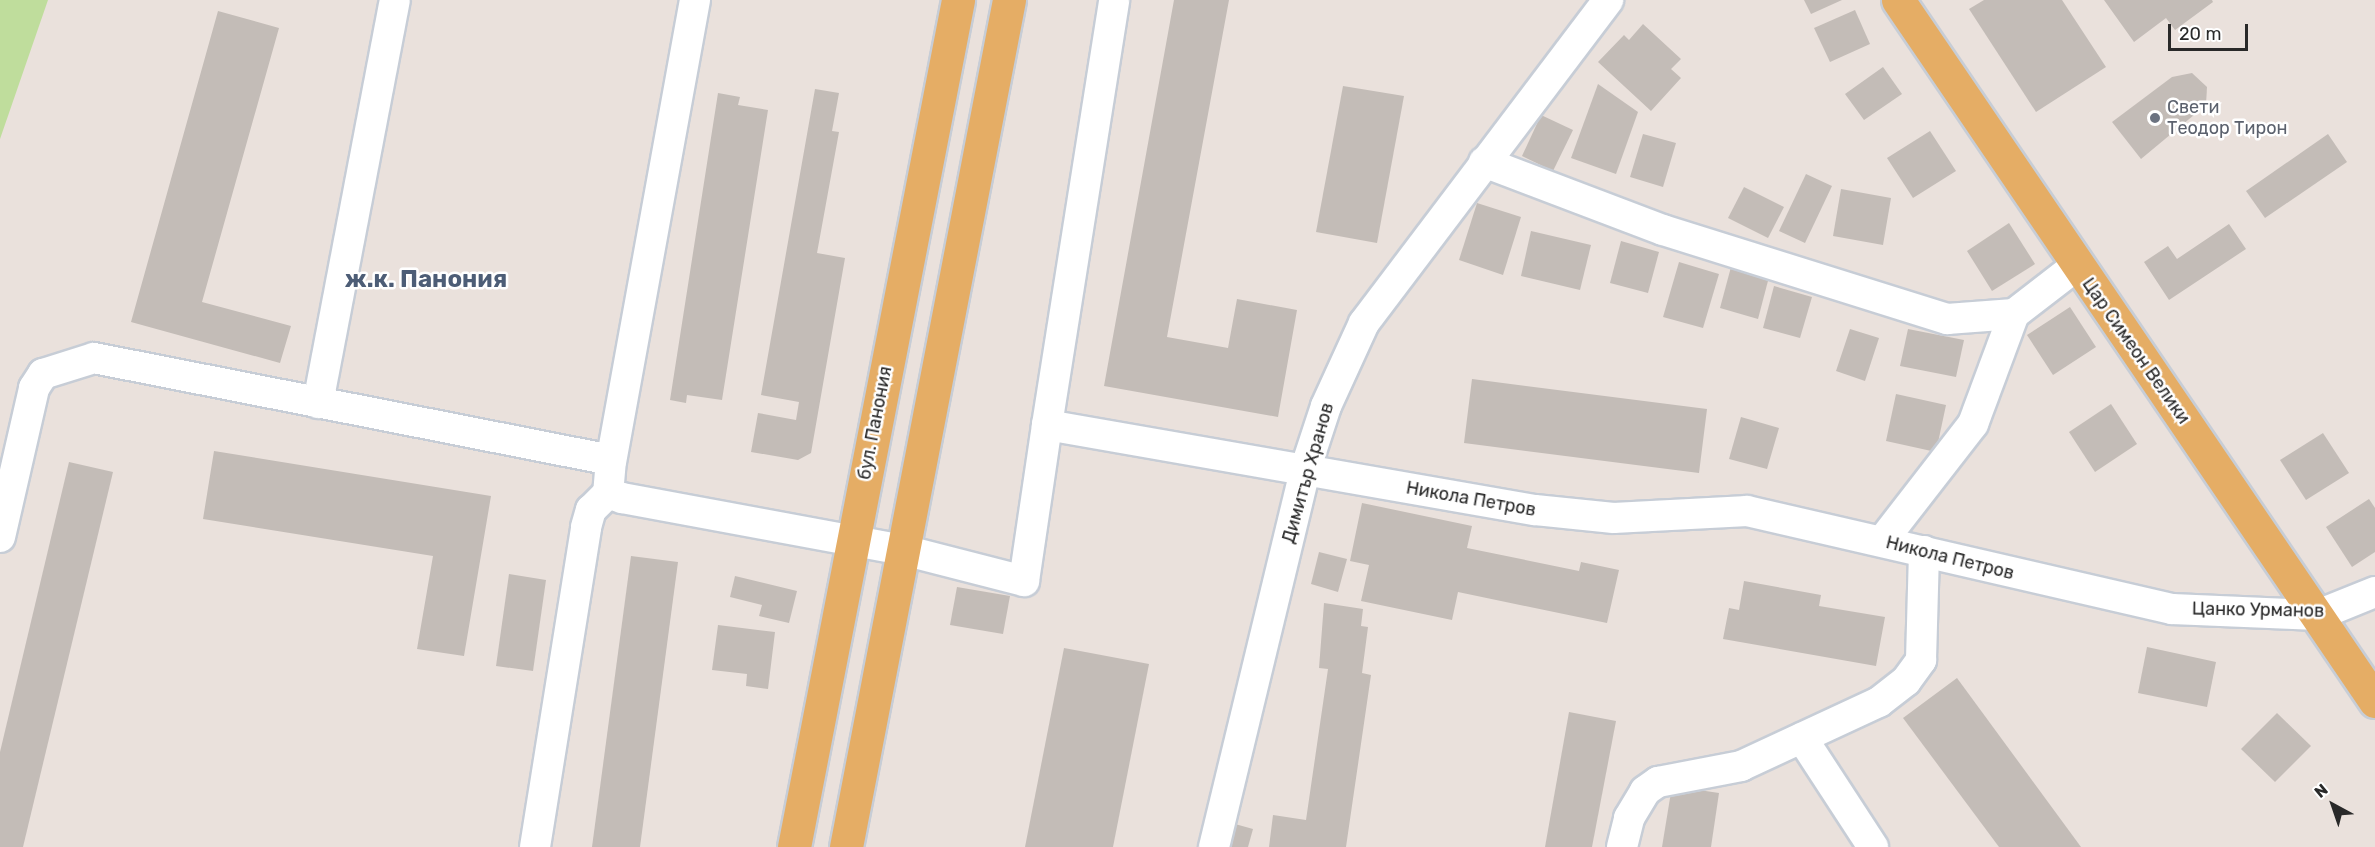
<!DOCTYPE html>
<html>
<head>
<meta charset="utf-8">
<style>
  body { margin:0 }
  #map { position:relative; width:2375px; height:847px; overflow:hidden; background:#eae1dc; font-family:Rubik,sans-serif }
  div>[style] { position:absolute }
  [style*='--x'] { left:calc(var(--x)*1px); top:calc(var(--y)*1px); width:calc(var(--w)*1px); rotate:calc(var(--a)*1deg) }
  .green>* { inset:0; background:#bfdd9c }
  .building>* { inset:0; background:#c3bcb7 }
  .roads { filter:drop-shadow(2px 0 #c7cdd6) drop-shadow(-2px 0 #c7cdd6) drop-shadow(0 2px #c7cdd6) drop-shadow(0 -2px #c7cdd6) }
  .minor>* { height:30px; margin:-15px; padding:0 15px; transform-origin:15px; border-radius:15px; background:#fff }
  .major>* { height:33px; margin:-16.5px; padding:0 16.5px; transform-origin:16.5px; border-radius:16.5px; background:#e5ad65 }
  .dots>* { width:16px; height:16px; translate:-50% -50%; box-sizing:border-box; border:3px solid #fff; border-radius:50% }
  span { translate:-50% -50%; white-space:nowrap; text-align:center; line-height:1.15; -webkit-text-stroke:5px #fff; paint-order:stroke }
  .worship-label { font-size:18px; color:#5b616d }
  .left { translate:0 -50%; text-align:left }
  .street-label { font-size:18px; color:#292929 }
  .district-label { font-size:24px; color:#4d5d76; font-weight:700 }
  .north { position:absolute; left:2303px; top:775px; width:60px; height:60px; -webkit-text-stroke:4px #fff; paint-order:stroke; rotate:320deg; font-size:16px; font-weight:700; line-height:24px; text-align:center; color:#292929 }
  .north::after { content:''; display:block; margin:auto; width:21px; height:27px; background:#292929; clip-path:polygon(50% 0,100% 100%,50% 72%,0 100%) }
  .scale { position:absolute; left:2168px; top:24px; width:80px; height:27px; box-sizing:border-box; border:3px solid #292929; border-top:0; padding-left:8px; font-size:18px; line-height:21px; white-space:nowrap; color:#292929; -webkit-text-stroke:4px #fff; paint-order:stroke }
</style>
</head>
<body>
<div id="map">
  <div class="green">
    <div style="clip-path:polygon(0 0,48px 0,0 139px)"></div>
  </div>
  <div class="building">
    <div style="clip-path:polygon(1174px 0,1229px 0,1167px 337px,1228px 348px,1237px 299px,1297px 310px,1278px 417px,1104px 386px)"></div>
    <div style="clip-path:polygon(1804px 0,1842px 0,1811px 14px)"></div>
    <div style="clip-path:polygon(1984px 0,2062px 0,2106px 67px,2036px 112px,1969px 9px)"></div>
    <div style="clip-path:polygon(2104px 0,2212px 0,2213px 2px,2175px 30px,2166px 18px,2134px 42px)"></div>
    <div style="clip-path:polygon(1855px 10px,1870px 44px,1830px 62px,1814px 28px)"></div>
    <div style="clip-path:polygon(218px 11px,279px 28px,202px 302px,291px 326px,280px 363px,131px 322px)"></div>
    <div style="clip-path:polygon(1643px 24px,1681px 59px,1671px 69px,1681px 78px,1651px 111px,1598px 62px,1624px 35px,1629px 40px)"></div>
    <div style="clip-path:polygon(1883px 67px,1902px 94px,1864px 120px,1845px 94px)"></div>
    <div style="clip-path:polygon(2192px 73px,2207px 87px,2206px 105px,2141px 159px,2112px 122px,2172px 77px)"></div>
    <div style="clip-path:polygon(1598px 84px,1638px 112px,1616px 174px,1571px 158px)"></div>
    <div style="clip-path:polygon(1343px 86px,1404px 96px,1377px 243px,1316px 232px)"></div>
    <div style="clip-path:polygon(815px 89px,839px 93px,832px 131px,839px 132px,817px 253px,845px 258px,811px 453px,798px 460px,751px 452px,758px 413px,796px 420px,799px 402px,761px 395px)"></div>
    <div style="clip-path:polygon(718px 93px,740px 97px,738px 105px,768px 110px,722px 400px,687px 395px,686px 403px,670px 400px)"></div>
    <div style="clip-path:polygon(1541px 115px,1573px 130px,1553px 171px,1522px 156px)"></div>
    <div style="clip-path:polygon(1930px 131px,1956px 171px,1913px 198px,1887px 158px)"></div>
    <div style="clip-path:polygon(1643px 134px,1676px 143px,1663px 187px,1630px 177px)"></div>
    <div style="clip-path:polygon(2328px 134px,2347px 162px,2265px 218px,2246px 191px)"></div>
    <div style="clip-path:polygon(1806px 174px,1832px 186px,1805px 243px,1779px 231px)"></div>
    <div style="clip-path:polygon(1744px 187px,1784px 207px,1768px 238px,1728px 218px)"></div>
    <div style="clip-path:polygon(1841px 189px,1891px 198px,1883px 245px,1833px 236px)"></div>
    <div style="clip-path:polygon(1477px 203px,1521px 217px,1503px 275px,1459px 260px)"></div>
    <div style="clip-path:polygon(2009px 223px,2035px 264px,1992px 291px,1967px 251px)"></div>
    <div style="clip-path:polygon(2229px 224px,2246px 249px,2169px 300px,2144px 262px,2168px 246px,2177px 259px)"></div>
    <div style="clip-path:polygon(1531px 231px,1591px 245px,1580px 290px,1521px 276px)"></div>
    <div style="clip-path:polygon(1621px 241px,1659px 252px,1648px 293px,1610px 283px)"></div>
    <div style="clip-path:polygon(1679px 262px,1719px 274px,1703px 328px,1663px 317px)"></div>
    <div style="clip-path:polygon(1731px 267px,1769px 277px,1758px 319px,1720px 308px)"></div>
    <div style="clip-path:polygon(1774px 286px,1812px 297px,1800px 338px,1763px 328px)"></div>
    <div style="clip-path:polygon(2070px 307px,2096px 347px,2053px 375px,2027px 335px)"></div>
    <div style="clip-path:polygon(1850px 329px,1879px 338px,1865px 381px,1836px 371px)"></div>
    <div style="clip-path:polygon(1908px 329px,1964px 340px,1956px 377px,1900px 366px)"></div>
    <div style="clip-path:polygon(1472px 379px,1707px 409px,1699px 473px,1464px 443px)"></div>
    <div style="clip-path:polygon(1896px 394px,1946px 405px,1936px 452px,1886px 441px)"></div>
    <div style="clip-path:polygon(2111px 404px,2137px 444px,2095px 472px,2069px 432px)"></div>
    <div style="clip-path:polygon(1741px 417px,1779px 428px,1767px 469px,1729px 459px)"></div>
    <div style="clip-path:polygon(2323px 433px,2349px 473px,2306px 500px,2280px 460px)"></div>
    <div style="clip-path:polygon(214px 451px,491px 496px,464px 656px,417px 649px,433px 556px,203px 519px)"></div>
    <div style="clip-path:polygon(69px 462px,113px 472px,23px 847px,0 847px,0 752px)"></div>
    <div style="clip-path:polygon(2369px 499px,2375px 508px,2375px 552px,2352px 567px,2326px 527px)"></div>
    <div style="clip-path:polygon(1362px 503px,1472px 526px,1467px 548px,1579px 571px,1581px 562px,1619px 570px,1607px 623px,1458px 592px,1452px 620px,1361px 601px,1369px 565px,1350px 561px)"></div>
    <div style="clip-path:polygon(1319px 552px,1347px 559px,1338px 592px,1311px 584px)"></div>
    <div style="clip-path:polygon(631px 556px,678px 562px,640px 847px,592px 847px)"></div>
    <div style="clip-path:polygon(509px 574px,546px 580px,533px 671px,496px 666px)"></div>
    <div style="clip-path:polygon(735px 576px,797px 591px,789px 623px,759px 616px,762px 605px,730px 597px)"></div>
    <div style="clip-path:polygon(1744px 581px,1821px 595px,1819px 606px,1885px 617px,1876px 666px,1723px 639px,1729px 608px,1739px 610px)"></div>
    <div style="clip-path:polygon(957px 587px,1010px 596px,1003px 634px,950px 625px)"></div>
    <div style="clip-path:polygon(1324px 603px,1363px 609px,1361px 626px,1368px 627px,1362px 673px,1371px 675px,1346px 847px,1269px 847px,1273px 815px,1306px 820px,1328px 669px,1319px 668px)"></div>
    <div style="clip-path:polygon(718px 625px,775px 632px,768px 689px,746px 686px,747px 674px,712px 670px)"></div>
    <div style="clip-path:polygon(2147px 647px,2216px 662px,2207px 707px,2138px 693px)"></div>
    <div style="clip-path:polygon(1064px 648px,1149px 664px,1113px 847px,1025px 847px)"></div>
    <div style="clip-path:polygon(1957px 678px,2081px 847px,1999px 847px,1903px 718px)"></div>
    <div style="clip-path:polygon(1569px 712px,1616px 721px,1592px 847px,1545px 847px)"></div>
    <div style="clip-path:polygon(2277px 713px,2311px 746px,2275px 782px,2241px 749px)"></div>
    <div style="clip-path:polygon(1672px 786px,1719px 793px,1711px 847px,1662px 847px)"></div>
    <div style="clip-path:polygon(1235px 824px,1253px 829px,1248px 847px,1229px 847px)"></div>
  </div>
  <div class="roads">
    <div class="minor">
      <div style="--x:695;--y:0;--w:468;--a:100.3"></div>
      <div style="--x:611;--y:460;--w:33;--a:95"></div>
      <div style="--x:608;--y:493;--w:15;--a:20"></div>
      <div style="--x:622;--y:498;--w:286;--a:10.5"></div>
      <div style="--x:903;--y:550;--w:125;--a:14.4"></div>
      <div style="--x:1024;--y:581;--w:158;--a:-81.6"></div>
      <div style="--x:1047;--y:425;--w:495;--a:9.9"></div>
      <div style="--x:1535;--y:510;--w:79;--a:5.8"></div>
      <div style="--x:1614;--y:518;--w:133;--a:-3"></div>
      <div style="--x:1747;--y:511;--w:436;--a:13"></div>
      <div style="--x:2172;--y:609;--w:146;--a:2.4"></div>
      <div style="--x:2318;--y:615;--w:61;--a:-22"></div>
      <div style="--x:1484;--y:162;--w:191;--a:20.8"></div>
      <div style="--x:1663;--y:230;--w:298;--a:17.4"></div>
      <div style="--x:1947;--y:319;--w:67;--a:-4.3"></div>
      <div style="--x:2014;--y:314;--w:78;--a:-37.7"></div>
      <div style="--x:318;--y:403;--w:410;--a:-79.2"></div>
      <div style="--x:1047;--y:425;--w:430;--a:-81"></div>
      <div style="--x:0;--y:537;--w:153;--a:-77.1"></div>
      <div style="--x:34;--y:388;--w:17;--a:-57"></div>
      <div style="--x:43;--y:374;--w:53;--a:-17.4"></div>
      <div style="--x:94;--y:358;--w:527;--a:11.16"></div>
      <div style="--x:1883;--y:540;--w:147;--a:-52.2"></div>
      <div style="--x:1973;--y:424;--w:117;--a:-69.6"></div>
      <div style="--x:1802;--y:738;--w:130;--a:56.9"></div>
      <div style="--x:535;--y:847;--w:324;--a:-80.9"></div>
      <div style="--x:586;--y:527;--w:18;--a:-74"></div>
      <div style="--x:591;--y:510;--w:24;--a:-45"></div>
      <div style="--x:1214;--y:847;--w:388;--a:-76.4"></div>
      <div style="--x:1305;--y:470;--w:67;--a:-71.8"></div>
      <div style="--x:1326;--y:406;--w:91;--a:-65.4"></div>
      <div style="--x:1364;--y:323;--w:405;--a:-52.9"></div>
      <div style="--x:1622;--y:847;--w:30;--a:-76"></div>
      <div style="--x:1629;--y:818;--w:31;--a:-59"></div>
      <div style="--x:1645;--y:791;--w:16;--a:-35"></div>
      <div style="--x:1658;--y:782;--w:85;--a:-10.9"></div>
      <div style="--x:1741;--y:766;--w:152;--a:-24.9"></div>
      <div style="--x:1879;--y:702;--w:34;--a:-38"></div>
      <div style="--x:1906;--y:681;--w:26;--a:-54"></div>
      <div style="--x:1921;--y:660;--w:109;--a:-88.4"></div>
    </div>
    <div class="major">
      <div style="--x:1898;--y:0;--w:848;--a:55.77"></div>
      <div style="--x:794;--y:847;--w:863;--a:-79.04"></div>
      <div style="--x:846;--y:847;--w:863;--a:-79.11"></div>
    </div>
  </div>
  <div class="dots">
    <div style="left:2155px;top:118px;background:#6b7280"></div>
  </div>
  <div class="worship-label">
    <span class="left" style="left:2167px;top:118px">Свети<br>Теодор Тирон</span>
  </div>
  <div class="street-label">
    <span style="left:2136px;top:351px;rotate:55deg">Цар Симеон Велики</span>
    <span style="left:875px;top:423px;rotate:-79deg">бул. Панония</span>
    <span style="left:1308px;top:473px;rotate:-74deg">Димитър Хранов</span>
    <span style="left:1471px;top:499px;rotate:10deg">Никола Петров</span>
    <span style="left:1950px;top:558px;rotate:14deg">Никола Петров</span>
    <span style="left:2258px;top:610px;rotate:1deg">Цанко Урманов</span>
  </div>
  <div class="district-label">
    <span style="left:426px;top:280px">ж.к. Панония</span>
  </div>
  <div class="north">N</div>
  <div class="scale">20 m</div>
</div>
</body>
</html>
